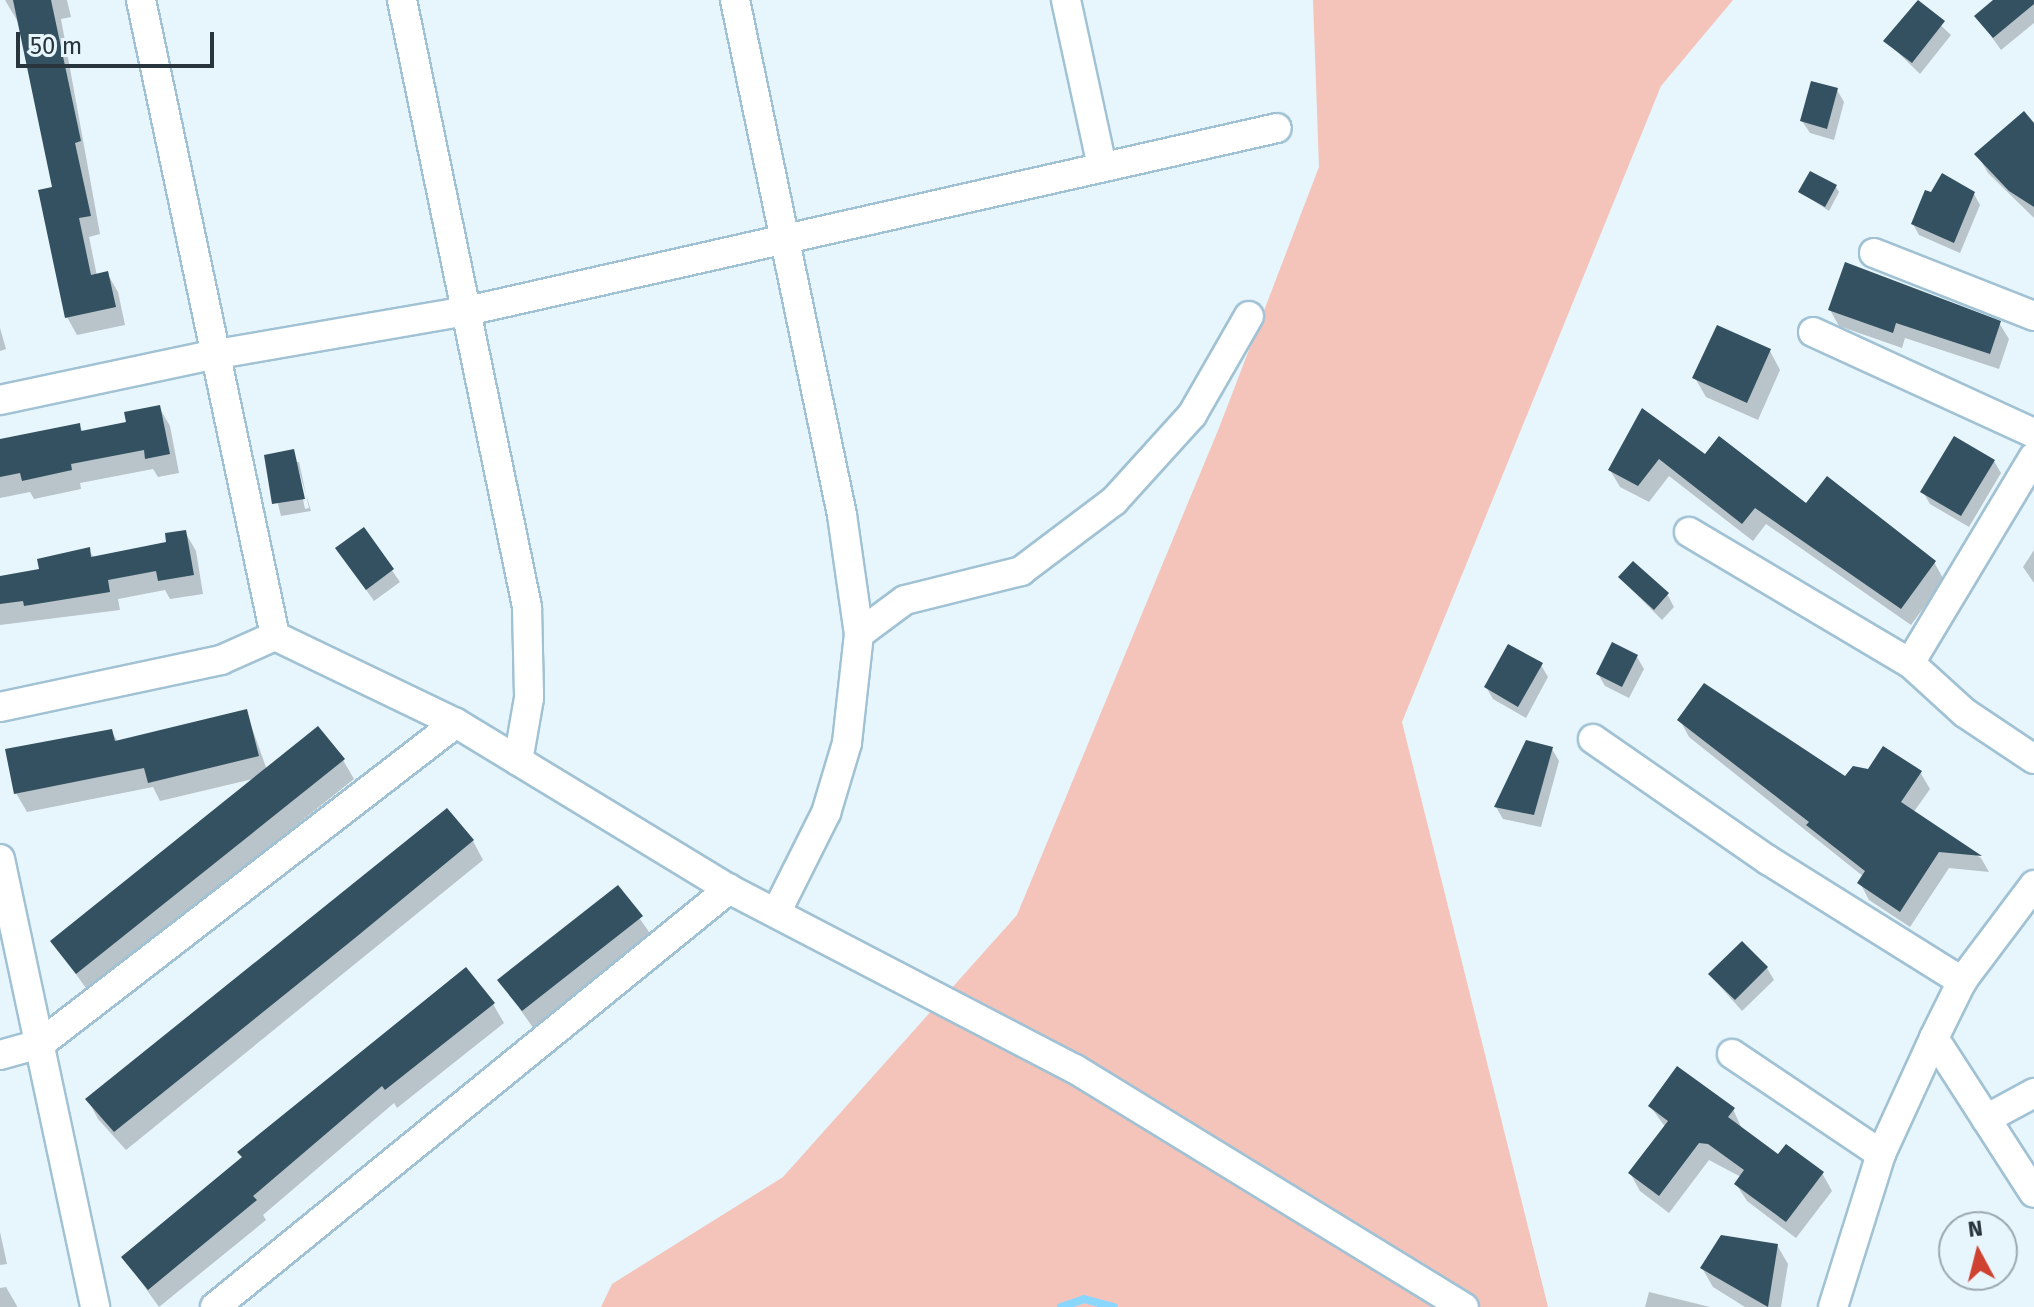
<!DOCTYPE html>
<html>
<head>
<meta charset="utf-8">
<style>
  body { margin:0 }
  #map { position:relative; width:2034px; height:1307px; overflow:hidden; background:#e7f5fc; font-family:"Fira Sans",sans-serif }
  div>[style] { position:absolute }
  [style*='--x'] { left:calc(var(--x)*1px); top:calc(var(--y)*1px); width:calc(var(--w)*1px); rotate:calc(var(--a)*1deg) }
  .green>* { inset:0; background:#f4c4bb }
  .shadow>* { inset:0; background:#0003 }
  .stream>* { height:8px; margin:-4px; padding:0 4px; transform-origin:4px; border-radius:4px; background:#89d7fe }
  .building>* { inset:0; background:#335161 }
  .roads { filter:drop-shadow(2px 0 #a1c2d4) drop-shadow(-2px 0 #a1c2d4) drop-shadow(0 2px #a1c2d4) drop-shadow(0 -2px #a1c2d4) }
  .minor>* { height:28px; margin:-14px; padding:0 14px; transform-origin:14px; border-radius:14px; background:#fff }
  span { translate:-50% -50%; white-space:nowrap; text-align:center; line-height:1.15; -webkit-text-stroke:8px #e7f5fc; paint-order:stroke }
  .north { position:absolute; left:1938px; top:1211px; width:80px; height:80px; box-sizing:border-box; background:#e7f5fc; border:2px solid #9ba8b0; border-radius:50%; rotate:353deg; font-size:22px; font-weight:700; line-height:32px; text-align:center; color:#28353d }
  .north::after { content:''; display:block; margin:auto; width:28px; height:36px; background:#cf4232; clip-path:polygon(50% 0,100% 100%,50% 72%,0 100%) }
  .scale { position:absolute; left:16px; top:32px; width:198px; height:36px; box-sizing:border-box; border:4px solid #28353d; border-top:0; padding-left:10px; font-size:24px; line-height:28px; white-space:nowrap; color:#28353d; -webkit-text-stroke:6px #e7f5fc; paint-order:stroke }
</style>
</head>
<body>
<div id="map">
  <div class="green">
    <div style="clip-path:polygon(1313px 0,1733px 0,1661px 86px,1402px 722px,1548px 1307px,601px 1307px,612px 1284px,783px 1177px,1017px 915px,1219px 428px,1319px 167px)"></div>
  </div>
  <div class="shadow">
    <div style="clip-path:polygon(5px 0,67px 0,71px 17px,61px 19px,100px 234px,89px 237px,97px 276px,107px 273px,118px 292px,125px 325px,77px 335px,67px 317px,54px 188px,21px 27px)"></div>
    <div style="clip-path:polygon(1996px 0,2034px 0,2034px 23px,2001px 50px,1977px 16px)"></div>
    <div style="clip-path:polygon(1916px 2px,1951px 35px,1920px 74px,1886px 41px)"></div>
    <div style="clip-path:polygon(1837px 90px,1844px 102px,1834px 140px,1810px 133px,1802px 121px)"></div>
    <div style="clip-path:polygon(2034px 126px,2034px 218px,1988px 173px,1977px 154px)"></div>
    <div style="clip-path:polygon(1836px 187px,1839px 192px,1829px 211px,1800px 192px)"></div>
    <div style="clip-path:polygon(1974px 194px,1980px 205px,1960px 253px,1919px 235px,1913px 224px)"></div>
    <div style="clip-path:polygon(1830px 310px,1999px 323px,2009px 339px,1999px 369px,1905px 338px,1902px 348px,1839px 326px)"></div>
    <div style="clip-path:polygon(0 328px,6px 349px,0 351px)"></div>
    <div style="clip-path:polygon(1770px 351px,1780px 370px,1758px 420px,1706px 397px,1695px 378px)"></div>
    <div style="clip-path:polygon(159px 407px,170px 426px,179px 473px,158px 477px,153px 469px,80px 483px,81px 489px,34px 499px,30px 492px,0 498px,0 441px,79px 425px,83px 432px,128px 424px)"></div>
    <div style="clip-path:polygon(1643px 410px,1705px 457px,1934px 562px,1944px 580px,1911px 625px,1766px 524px,1753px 541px,1669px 476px,1649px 502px,1620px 487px,1610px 470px)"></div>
    <div style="clip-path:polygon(evenodd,293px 451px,311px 511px,281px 516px,266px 456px,293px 451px,295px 462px,299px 462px,309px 508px,305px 509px,295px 462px)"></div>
    <div style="clip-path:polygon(1994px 461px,2001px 473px,1969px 527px,1930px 504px,1923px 492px)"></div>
    <div style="clip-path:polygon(364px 530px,400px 582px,374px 601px,345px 560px)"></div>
    <div style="clip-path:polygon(185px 532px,196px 551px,203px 594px,170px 599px,165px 590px,118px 599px,120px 610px,0 625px,0 578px,41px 571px,89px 550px,94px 558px,168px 544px)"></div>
    <div style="clip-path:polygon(2034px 550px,2034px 583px,2023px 567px)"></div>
    <div style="clip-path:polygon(1620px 578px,1667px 594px,1674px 607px,1662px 620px)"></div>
    <div style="clip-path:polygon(1637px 657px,1644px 669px,1629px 698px,1605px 686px,1598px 674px)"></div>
    <div style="clip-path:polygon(1541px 665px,1548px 677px,1526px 718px,1493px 699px,1486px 687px)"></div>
    <div style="clip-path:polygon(246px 711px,267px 770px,343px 760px,354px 779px,88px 991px,53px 942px,257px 778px,160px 801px,153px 787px,27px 812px,16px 793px,111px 731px,118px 742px)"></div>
    <div style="clip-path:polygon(1680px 720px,1846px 779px,1920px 772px,1930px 789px,1913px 813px,1981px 858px,1989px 872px,1949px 868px,1910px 927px,1869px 900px,1860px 883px,1864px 877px,1689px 737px)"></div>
    <div style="clip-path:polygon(1552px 749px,1559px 761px,1541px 827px,1503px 819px,1496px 807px)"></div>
    <div style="clip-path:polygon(473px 841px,483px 860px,126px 1150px,98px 1119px,88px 1100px)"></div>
    <div style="clip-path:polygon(618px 888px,652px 936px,534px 1029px,500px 981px)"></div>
    <div style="clip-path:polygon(1767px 968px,1774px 980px,1742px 1011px,1710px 975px)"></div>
    <div style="clip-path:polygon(493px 1004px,504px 1023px,397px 1108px,394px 1103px,263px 1215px,266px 1220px,159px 1307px,124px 1258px)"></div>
    <div style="clip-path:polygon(1650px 1106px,1733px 1109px,1742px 1129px,1779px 1157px,1822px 1173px,1832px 1191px,1796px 1238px,1747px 1201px,1736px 1184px,1741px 1177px,1709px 1160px,1669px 1213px,1640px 1191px,1630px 1173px,1666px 1128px)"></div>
    <div style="clip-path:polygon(0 1232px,7px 1264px,0 1265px)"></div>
    <div style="clip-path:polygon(1777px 1245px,1788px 1264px,1781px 1307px,1745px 1307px,1713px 1287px,1702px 1268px)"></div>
    <div style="clip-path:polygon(6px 1287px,17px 1306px,17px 1307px,0 1307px,0 1288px)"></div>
    <div style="clip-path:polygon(1649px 1292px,1710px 1307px,1645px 1307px)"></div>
  </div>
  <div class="stream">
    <div style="--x:1061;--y:1307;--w:24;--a:-19"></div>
    <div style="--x:1084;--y:1299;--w:31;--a:15"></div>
  </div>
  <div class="building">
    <div style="clip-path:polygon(13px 0,51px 0,81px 141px,75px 143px,91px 216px,79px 218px,91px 275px,108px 271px,116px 307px,65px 318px,38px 190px,52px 187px)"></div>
    <div style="clip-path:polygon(1918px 0,1945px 21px,1912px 63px,1883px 41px)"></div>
    <div style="clip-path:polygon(1993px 0,2034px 0,2034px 4px,1993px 38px,1974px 16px)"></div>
    <div style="clip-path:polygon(1811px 81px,1838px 88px,1827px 129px,1800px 121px)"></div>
    <div style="clip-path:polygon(2024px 111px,2034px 123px,2034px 207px,2009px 191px,1974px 154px)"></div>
    <div style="clip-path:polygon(1810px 171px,1837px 185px,1825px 207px,1798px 192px)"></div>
    <div style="clip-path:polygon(1942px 173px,1975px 192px,1954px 243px,1911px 224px,1925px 190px,1931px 192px)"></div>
    <div style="clip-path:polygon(1845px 262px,2001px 321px,1990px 354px,1896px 323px,1893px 333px,1828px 310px)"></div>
    <div style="clip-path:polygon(1717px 325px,1771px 349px,1747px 403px,1692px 378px)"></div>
    <div style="clip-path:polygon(160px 405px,170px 454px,145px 459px,144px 450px,71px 464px,72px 470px,22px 481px,20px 473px,0 477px,0 439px,80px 423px,81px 431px,126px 422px,124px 412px)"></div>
    <div style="clip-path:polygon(1642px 408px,1705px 454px,1719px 436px,1806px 503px,1827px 476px,1936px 561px,1901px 609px,1755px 508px,1742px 524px,1659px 459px,1638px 486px,1608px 470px)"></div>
    <div style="clip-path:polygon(1954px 436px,1995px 460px,1961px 516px,1920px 492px)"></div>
    <div style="clip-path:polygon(294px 449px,305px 499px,272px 504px,264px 455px)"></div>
    <div style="clip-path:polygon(364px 527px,394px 569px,366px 590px,335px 548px)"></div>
    <div style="clip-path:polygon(186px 530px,194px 575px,158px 581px,156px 571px,108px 580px,110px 592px,24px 606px,23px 601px,0 604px,0 576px,39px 569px,37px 559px,90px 547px,91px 557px,166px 542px,165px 533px)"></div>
    <div style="clip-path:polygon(1633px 561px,1669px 593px,1654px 610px,1618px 577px)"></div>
    <div style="clip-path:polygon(1612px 642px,1638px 655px,1622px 687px,1596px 674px)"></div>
    <div style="clip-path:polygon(1508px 644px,1543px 663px,1518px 707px,1484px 687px)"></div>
    <div style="clip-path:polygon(1704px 683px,1845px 776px,1853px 766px,1868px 769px,1883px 746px,1922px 771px,1901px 802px,1982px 856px,1939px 852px,1900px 912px,1857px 883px,1865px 871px,1806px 825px,1809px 822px,1677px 720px)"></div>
    <div style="clip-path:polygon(247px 709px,259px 756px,148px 783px,144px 768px,14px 794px,5px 749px,112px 729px,115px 741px)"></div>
    <div style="clip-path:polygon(318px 726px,345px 759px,76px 974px,50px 941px)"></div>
    <div style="clip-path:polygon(1526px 740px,1553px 747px,1534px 815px,1494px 807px)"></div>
    <div style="clip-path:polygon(447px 808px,474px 840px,355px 938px,114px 1132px,85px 1099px)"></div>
    <div style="clip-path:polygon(618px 885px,643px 916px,522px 1011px,497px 980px)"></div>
    <div style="clip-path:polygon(1742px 941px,1768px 967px,1735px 1000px,1708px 974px)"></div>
    <div style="clip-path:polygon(466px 967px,495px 1003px,385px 1090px,382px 1086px,253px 1196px,257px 1200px,148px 1290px,121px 1257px,242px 1157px,237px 1152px)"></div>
    <div style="clip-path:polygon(1677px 1066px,1735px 1108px,1728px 1117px,1778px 1154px,1786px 1144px,1824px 1172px,1786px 1222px,1734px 1184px,1744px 1170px,1708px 1144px,1699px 1143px,1659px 1196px,1628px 1173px,1668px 1121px,1648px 1106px)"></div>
    <div style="clip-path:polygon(1721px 1235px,1778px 1244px,1768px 1307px,1700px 1268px)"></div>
  </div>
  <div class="roads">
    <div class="minor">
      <div style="--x:141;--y:0;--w:650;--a:78.1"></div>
      <div style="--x:402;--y:0;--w:620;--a:78.36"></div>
      <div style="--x:527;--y:607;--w:91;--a:88.7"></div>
      <div style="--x:529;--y:698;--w:64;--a:99.9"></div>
      <div style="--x:735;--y:0;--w:526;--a:78.26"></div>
      <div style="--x:842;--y:515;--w:120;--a:81.9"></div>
      <div style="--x:859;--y:634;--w:110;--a:96.3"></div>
      <div style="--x:847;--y:743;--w:73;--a:106.7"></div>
      <div style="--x:826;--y:813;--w:110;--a:116.6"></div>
      <div style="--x:1066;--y:0;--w:170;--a:77.8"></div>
      <div style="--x:1874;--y:253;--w:172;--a:21.5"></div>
      <div style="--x:1813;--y:332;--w:243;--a:24.6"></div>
      <div style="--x:0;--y:400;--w:217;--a:-12"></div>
      <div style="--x:212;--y:355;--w:259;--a:-9.8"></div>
      <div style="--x:467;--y:311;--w:830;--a:-12.73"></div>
      <div style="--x:1689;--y:532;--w:257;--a:30.7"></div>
      <div style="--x:1910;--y:663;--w:74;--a:42.3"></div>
      <div style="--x:1965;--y:713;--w:83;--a:33.7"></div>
      <div style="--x:859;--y:634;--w:57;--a:-36.5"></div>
      <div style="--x:905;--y:600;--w:120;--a:-14"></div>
      <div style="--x:1021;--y:571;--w:116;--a:-37"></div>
      <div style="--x:1114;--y:501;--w:116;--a:-47.8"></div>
      <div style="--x:1192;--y:415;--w:114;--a:-60.1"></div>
      <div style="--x:1910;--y:663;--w:240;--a:-59"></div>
      <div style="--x:0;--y:707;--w:226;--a:-12"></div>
      <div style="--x:221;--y:660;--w:59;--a:-24"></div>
      <div style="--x:275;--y:636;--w:201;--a:25.7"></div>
      <div style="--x:456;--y:723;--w:320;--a:31.3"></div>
      <div style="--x:729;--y:889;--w:390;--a:27.5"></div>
      <div style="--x:1075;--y:1069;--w:456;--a:31.5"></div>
      <div style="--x:1593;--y:739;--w:213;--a:34.7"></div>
      <div style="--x:1768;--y:860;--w:229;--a:32"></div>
      <div style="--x:0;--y:859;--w:458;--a:78"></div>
      <div style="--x:1934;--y:1038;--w:184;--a:57.2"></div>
      <div style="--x:1732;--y:1054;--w:179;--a:33.9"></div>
      <div style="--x:0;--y:1055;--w:41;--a:-15.4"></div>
      <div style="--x:40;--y:1044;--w:525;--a:-37.66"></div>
      <div style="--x:1986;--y:1119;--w:55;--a:-28.4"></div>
      <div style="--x:215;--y:1307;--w:663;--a:-39.12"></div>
      <div style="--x:1833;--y:1307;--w:160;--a:-72.6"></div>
      <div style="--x:1881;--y:1154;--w:128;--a:-65.4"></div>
      <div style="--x:1934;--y:1038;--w:64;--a:-63.8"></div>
      <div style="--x:1962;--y:981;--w:120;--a:-53.1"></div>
    </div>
  </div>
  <div class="north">N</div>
  <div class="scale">50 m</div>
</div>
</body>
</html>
